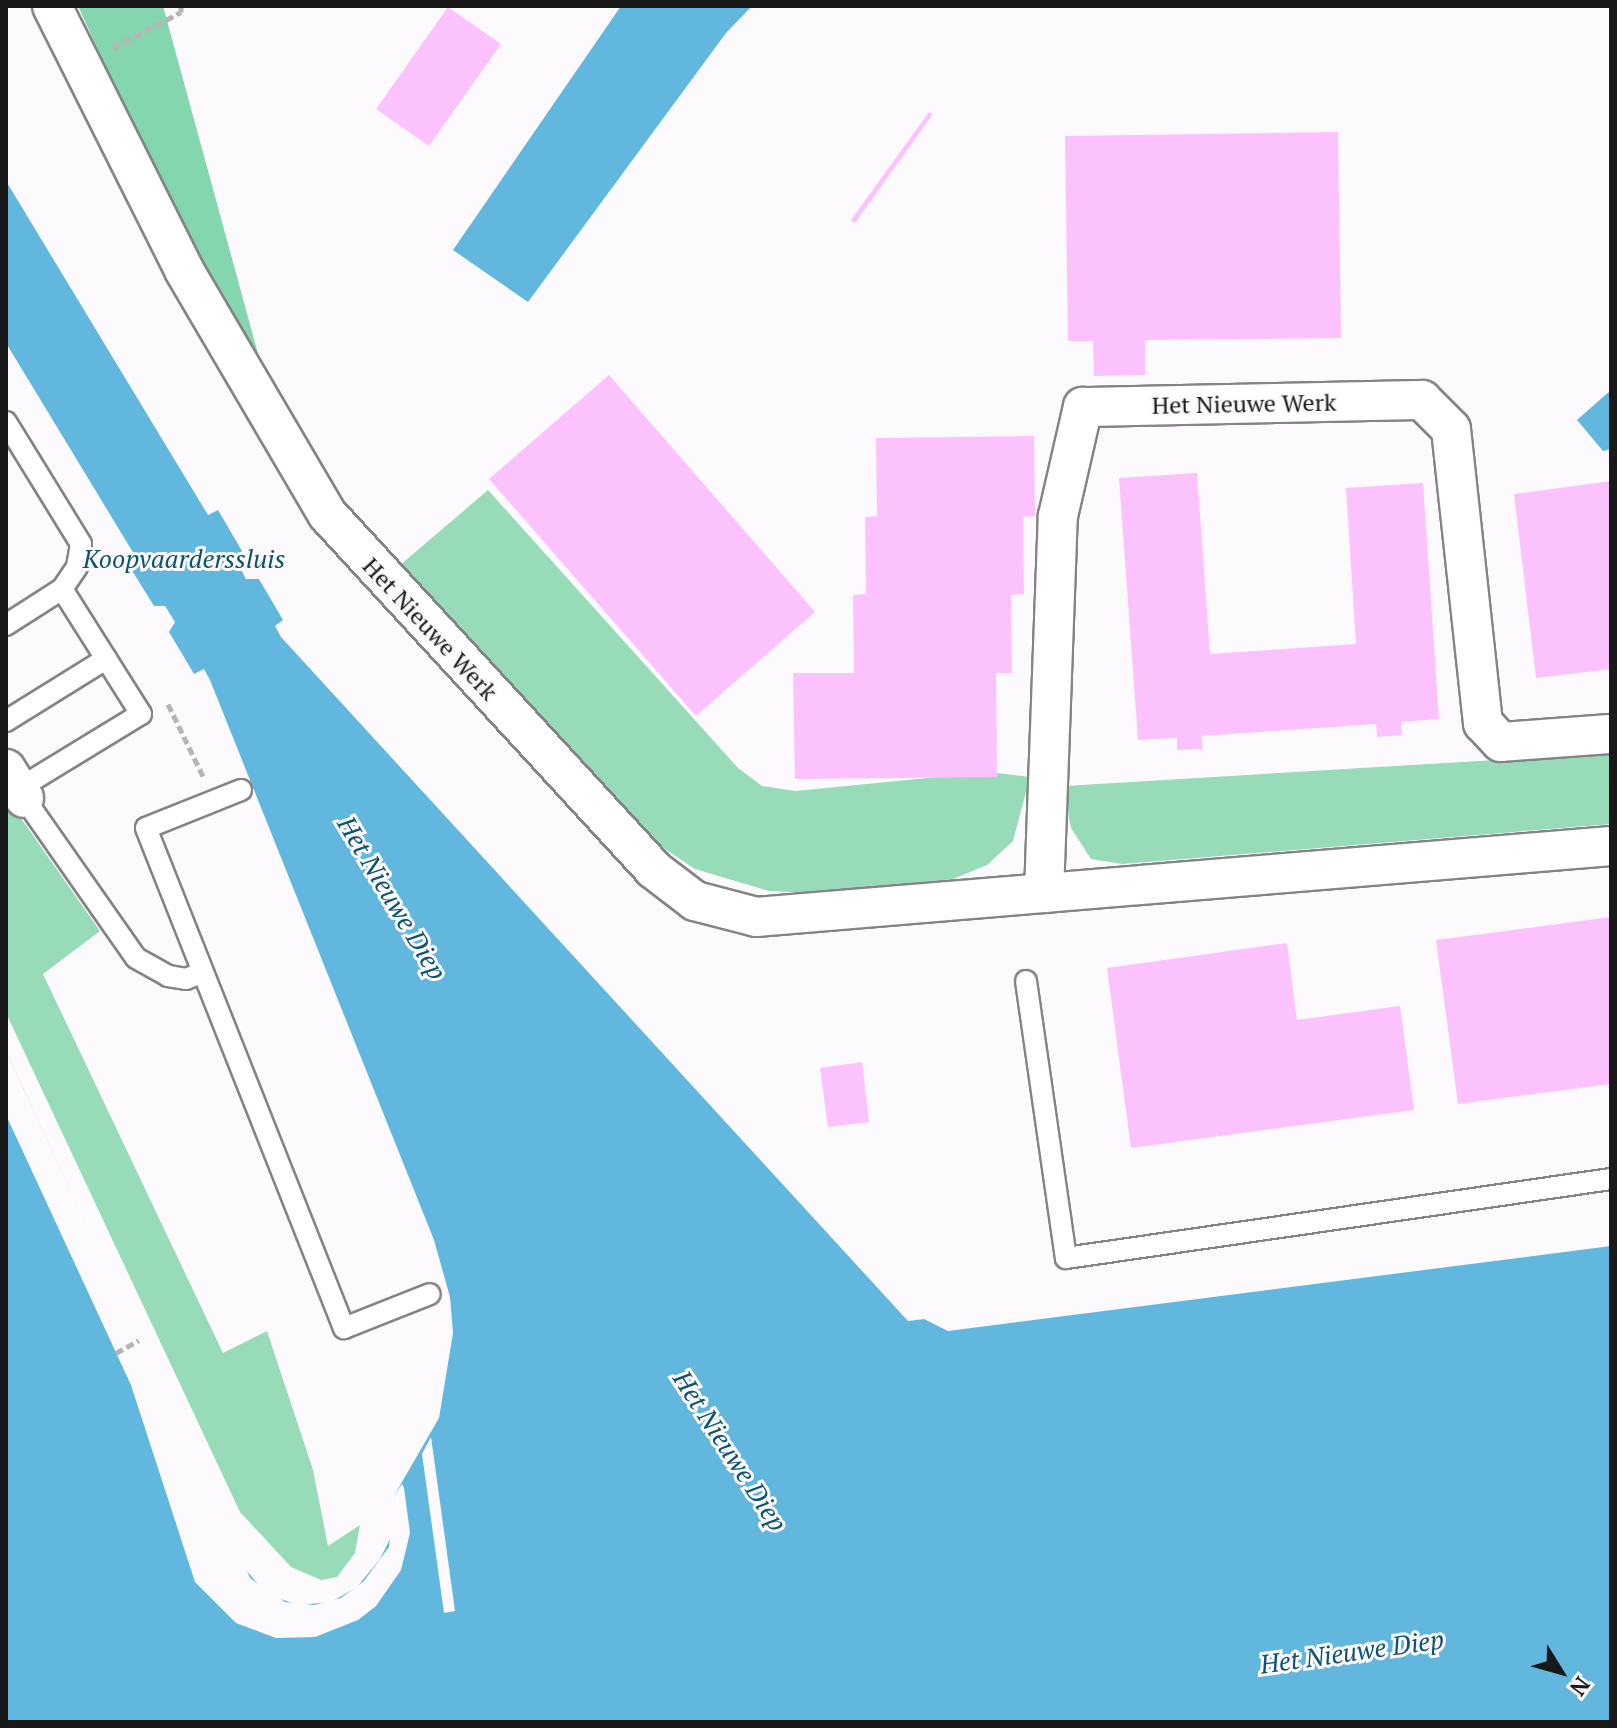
<!DOCTYPE html>
<html>
<head>
<meta charset="utf-8">
<style>
  body { margin:0 }
  #map { position:relative; width:1617px; height:1728px; overflow:hidden; background:#fdfafd; font-family:"PT Serif",serif }
  div>[style] { position:absolute }
  [style*='--x'] { left:calc(var(--x)*1px); top:calc(var(--y)*1px); width:calc(var(--w)*1px); rotate:calc(var(--a)*1deg) }
  .green>* { inset:0; background:#97dbb9 }
  .forest>* { inset:0; background:#83d6ae }
  .water>* { inset:0; background:#61b7de }
  .pier>* { inset:0; background:#fdfafd }
  .building>* { inset:0; background:#fcc2fd }
  .path>* { height:5px; margin-top:-2.5px; transform-origin:0; background:repeating-linear-gradient(90deg,#b7b4b7 0 8px,transparent 0 12px) }
  .roads { filter:drop-shadow(2px 0 #868386) drop-shadow(-2px 0 #868386) drop-shadow(0 2px #868386) drop-shadow(0 -2px #868386) }
  .lane>* { height:20px; margin:-10px; padding:0 10px; transform-origin:10px; border-radius:10px; background:#fff }
  .street>* { height:38px; margin:-19px; padding:0 19px; transform-origin:19px; border-radius:19px; background:#fff }
  span { translate:-50% -50%; white-space:nowrap; text-align:center; line-height:1.15; -webkit-text-stroke:6px #fdfafd; paint-order:stroke }
  .street-label { font-size:24px; color:#1a191a }
  .water-label { font-size:26px; color:#0c546f; font-style:italic }
  .frame { position:absolute; inset:0; border:8px solid #1a191a; pointer-events:none }
  .north { position:absolute; left:1521px; top:1632px; width:80px; height:80px; -webkit-text-stroke:6px #fdfafd; paint-order:stroke; rotate:127deg; font-size:22px; font-weight:700; line-height:32px; text-align:center; color:#1a191a }
  .north::after { content:''; display:block; margin:auto; width:28px; height:36px; background:#1a191a; clip-path:polygon(50% 0,100% 100%,50% 72%,0 100%) }
</style>
</head>
<body>
<div id="map">
  <div class="green">
    <div style="clip-path:polygon(488px 490px,738px 768px,762px 786px,796px 791px,988px 772px,1030px 777px,1013px 841px,987px 865px,953px 879px,813px 893px,769px 891px,695px 869px,653px 841px,399px 566px)"></div>
    <div style="clip-path:polygon(1611px 753px,1611px 824px,1122px 864px,1091px 859px,1071px 828px,1065px 797px,1065px 786px)"></div>
    <div style="clip-path:polygon(6px 797px,100px 931px,43px 974px,223px 1353px,267px 1331px,313px 1470px,328px 1546px,360px 1525px,355px 1553px,337px 1577px,321px 1580px,291px 1567px,240px 1512px,6px 1013px)"></div>
  </div>
  <div class="forest">
    <div style="clip-path:polygon(78px 6px,163px 6px,269px 394px,132px 125px)"></div>
  </div>
  <div class="water">
    <div style="clip-path:polygon(621px 6px,752px 6px,726px 33px,528px 302px,453px 250px)"></div>
    <div style="clip-path:polygon(6px 181px,208px 515px,218px 510px,242px 551px,237px 562px,246px 579px,259px 579px,283px 620px,275px 626px,281px 637px,908px 1321px,924px 1319px,948px 1331px,1611px 1246px,1611px 1722px,6px 1722px,6px 1051px,244px 1568px,268px 1595px,299px 1605px,331px 1602px,357px 1587px,380px 1559px,394px 1531px,395px 1494px,439px 1418px,453px 1333px,450px 1297px,434px 1240px,210px 680px,204px 669px,194px 674px,169px 632px,175px 622px,165px 606px,154px 606px,128px 564px,134px 554px,6px 343px)"></div>
    <div style="clip-path:polygon(1611px 390px,1611px 449px,1603px 451px,1577px 420px)"></div>
  </div>
  <div class="pier">
    <div style="clip-path:polygon(6px 1051px,250px 1578px,285px 1602px,314px 1605px,341px 1598px,364px 1581px,389px 1547px,395px 1494px,402px 1484px,404px 1488px,410px 1533px,401px 1570px,376px 1606px,358px 1620px,315px 1637px,276px 1638px,236px 1623px,195px 1582px,131px 1385px,6px 1115px)"></div>
    <div style="clip-path:polygon(431px 1437px,455px 1611px,444px 1613px,422px 1454px)"></div>
  </div>
  <div class="building">
    <div style="clip-path:polygon(448px 7px,501px 44px,429px 146px,376px 109px)"></div>
    <div style="clip-path:polygon(929px 112px,933px 114px,855px 223px,851px 220px)"></div>
    <div style="clip-path:polygon(1338px 132px,1341px 338px,1145px 340px,1145px 375px,1094px 376px,1093px 341px,1068px 341px,1065px 136px)"></div>
    <div style="clip-path:polygon(609px 375px,815px 612px,696px 716px,489px 479px)"></div>
    <div style="clip-path:polygon(1034px 436px,1035px 516px,1023px 517px,1024px 594px,1011px 595px,1012px 673px,996px 673px,997px 777px,795px 779px,793px 673px,854px 673px,853px 595px,866px 594px,865px 517px,877px 516px,876px 438px)"></div>
    <div style="clip-path:polygon(1197px 473px,1210px 654px,1356px 644px,1346px 488px,1423px 483px,1439px 719px,1401px 722px,1402px 735px,1377px 737px,1376px 724px,1201px 736px,1203px 749px,1177px 750px,1177px 738px,1138px 740px,1119px 478px)"></div>
    <div style="clip-path:polygon(1611px 481px,1611px 669px,1536px 678px,1514px 494px)"></div>
    <div style="clip-path:polygon(1611px 917px,1611px 1084px,1458px 1104px,1436px 940px)"></div>
    <div style="clip-path:polygon(1287px 943px,1297px 1020px,1400px 1006px,1414px 1110px,1131px 1148px,1107px 968px)"></div>
    <div style="clip-path:polygon(862px 1062px,869px 1122px,828px 1127px,820px 1068px)"></div>
  </div>
  <div class="path">
    <div style="--x:113;--y:48;--w:77;--a:-27.9"></div>
    <div style="--x:181;--y:12;--w:6;--a:-90"></div>
    <div style="--x:168;--y:704;--w:82;--a:64.1"></div>
    <div style="--x:116;--y:1353;--w:26;--a:-29"></div>
  </div>
  <div class="roads">
    <div class="lane">
      <div style="--x:6;--y:422;--w:143;--a:58.4"></div>
      <div style="--x:81;--y:544;--w:23;--a:100"></div>
      <div style="--x:77;--y:567;--w:27;--a:124"></div>
      <div style="--x:62;--y:589;--w:67;--a:147.3"></div>
      <div style="--x:6;--y:721;--w:118;--a:-31.8"></div>
      <div style="--x:18;--y:789;--w:144;--a:-31.4"></div>
      <div style="--x:141;--y:714;--w:148;--a:-122.3"></div>
      <div style="--x:241;--y:790;--w:102;--a:158.2"></div>
      <div style="--x:146;--y:828;--w:538;--a:68.4"></div>
      <div style="--x:344;--y:1328;--w:92;--a:-21.6"></div>
      <div style="--x:24;--y:798;--w:195;--a:55"></div>
      <div style="--x:136;--y:958;--w:37;--a:29"></div>
      <div style="--x:168;--y:976;--w:18;--a:9"></div>
      <div style="--x:186;--y:979;--w:18;--a:-22"></div>
      <div style="--x:1026;--y:981;--w:280;--a:81.8"></div>
      <div style="--x:1066;--y:1258;--w:551;--a:-8.25"></div>
    </div>
    <div class="street">
      <div style="--x:52;--y:6;--w:295;--a:63.4"></div>
      <div style="--x:184;--y:270;--w:284;--a:59.6"></div>
      <div style="--x:328;--y:515;--w:481;--a:47.4"></div>
      <div style="--x:653;--y:869;--w:53;--a:37.3"></div>
      <div style="--x:695;--y:901;--w:63;--a:14.7"></div>
      <div style="--x:756;--y:917;--w:858;--a:-4.75"></div>
      <div style="--x:6;--y:769;--w:34;--a:58"></div>
      <div style="--x:1044;--y:893;--w:377;--a:-87.9"></div>
      <div style="--x:1058;--y:516;--w:112;--a:-77.1"></div>
      <div style="--x:1083;--y:407;--w:339;--a:-1.2"></div>
      <div style="--x:1422;--y:400;--w:41;--a:45"></div>
      <div style="--x:1451;--y:429;--w:296;--a:83.8"></div>
      <div style="--x:1483;--y:723;--w:26;--a:47"></div>
      <div style="--x:1501;--y:742;--w:110;--a:-4.2"></div>
    </div>
  </div>
  <div class="street-label">
    <span style="left:1244px;top:404px;rotate:-1deg">Het Nieuwe Werk</span>
    <span style="left:430px;top:629px;rotate:47deg">Het Nieuwe Werk</span>
  </div>
  <div class="water-label">
    <span style="left:184px;top:559px">Koopvaarderssluis</span>
    <span style="left:392px;top:898px;rotate:59deg">Het Nieuwe Diep</span>
    <span style="left:730px;top:1451px;rotate:57deg">Het Nieuwe Diep</span>
    <span style="left:1352px;top:1652px;rotate:-8deg">Het Nieuwe Diep</span>
  </div>
  <div class="frame"></div>
  <div class="north">N</div>
</div>
</body>
</html>
